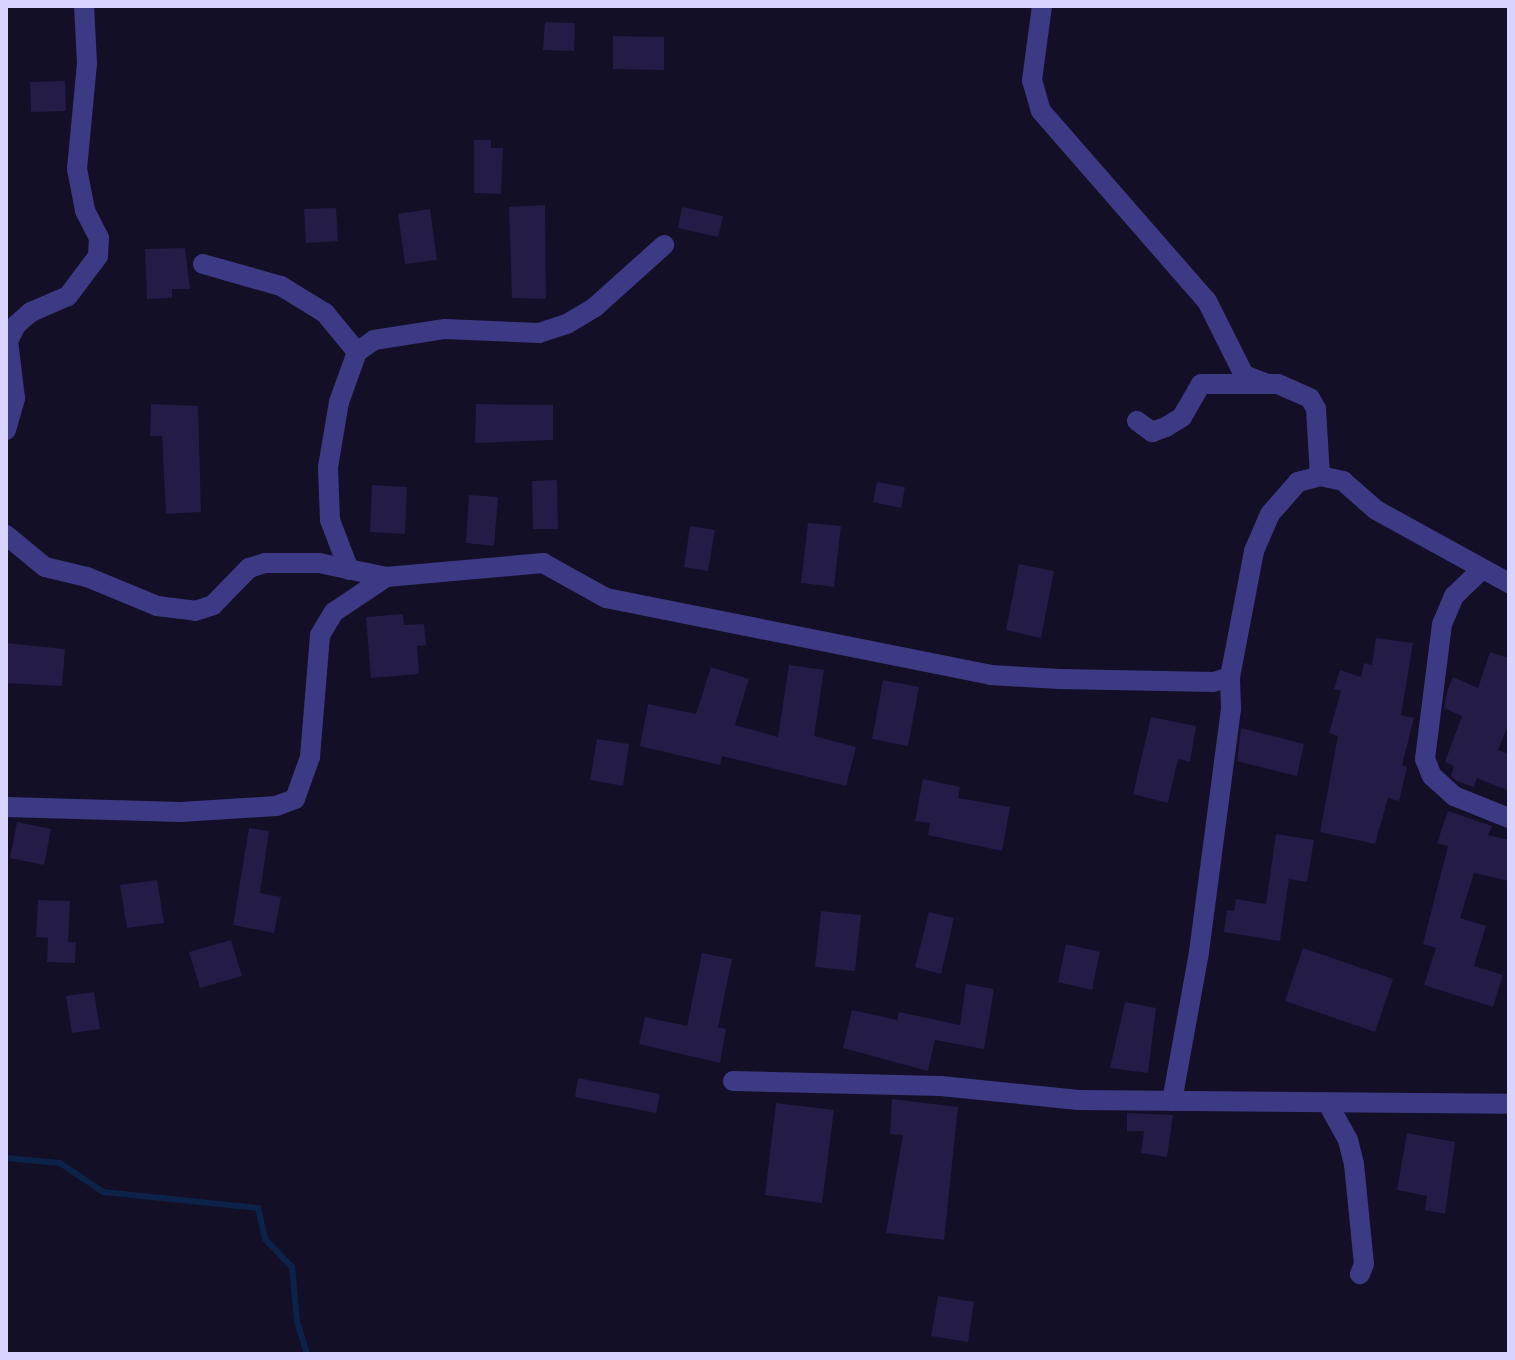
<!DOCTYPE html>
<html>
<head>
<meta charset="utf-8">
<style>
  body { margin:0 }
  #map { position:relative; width:1515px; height:1360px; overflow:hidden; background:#130f26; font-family:"DM Sans",sans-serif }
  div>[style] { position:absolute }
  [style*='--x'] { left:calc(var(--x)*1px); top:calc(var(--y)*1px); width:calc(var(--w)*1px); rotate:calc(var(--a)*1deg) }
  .stream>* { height:6px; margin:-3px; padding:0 3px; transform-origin:3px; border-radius:3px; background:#0c2248 }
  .building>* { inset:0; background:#241b47 }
  .street>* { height:20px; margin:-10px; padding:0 10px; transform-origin:10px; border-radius:10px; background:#3d3a85 }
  span { translate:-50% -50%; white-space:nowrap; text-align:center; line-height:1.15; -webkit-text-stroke:6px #130f26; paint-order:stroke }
  .frame { position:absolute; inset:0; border:8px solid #d9d4ff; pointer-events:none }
</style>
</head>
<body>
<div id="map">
  <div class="stream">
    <div style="--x:6;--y:1158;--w:54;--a:5.3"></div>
    <div style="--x:60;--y:1163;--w:52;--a:34"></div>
    <div style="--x:103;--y:1192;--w:156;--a:5.9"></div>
    <div style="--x:258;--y:1208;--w:32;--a:77"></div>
    <div style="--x:265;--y:1239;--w:39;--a:46"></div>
    <div style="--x:292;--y:1267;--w:54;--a:84.7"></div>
    <div style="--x:297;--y:1321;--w:34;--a:73"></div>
  </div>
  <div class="building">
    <div style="clip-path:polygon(545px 22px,575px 23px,574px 51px,543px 50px)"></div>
    <div style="clip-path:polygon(613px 36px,664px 37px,664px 70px,613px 69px)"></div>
    <div style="clip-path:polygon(65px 81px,66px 111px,31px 112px,30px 82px)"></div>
    <div style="clip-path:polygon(474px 140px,491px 140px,491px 148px,503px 148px,501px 194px,474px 193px)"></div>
    <div style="clip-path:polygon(545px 205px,546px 299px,512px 298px,509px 207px)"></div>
    <div style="clip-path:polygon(682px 207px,723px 216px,718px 237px,678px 228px)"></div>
    <div style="clip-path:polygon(336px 208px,338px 241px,306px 243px,304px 209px)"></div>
    <div style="clip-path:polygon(430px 209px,437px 260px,405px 264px,398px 214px)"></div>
    <div style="clip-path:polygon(185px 248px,190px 289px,172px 289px,172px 298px,147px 299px,145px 249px)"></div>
    <div style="clip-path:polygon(151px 404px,198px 406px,201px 512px,166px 514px,162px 436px,150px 436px)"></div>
    <div style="clip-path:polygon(476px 404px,553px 405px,553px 440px,475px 443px)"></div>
    <div style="clip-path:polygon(557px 480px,558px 529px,533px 529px,532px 481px)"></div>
    <div style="clip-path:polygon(877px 482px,905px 487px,901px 508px,873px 502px)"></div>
    <div style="clip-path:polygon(372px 485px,407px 487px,405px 534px,370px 532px)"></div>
    <div style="clip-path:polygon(469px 495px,498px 497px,494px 546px,466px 543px)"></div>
    <div style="clip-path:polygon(808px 523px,841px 526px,834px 587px,801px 583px)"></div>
    <div style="clip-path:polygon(690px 526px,715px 530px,708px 571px,684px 567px)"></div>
    <div style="clip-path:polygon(1019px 564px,1054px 571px,1041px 638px,1006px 630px)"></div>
    <div style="clip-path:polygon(403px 614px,404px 625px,424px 624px,426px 645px,417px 646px,419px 674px,371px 678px,366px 617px)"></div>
    <div style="clip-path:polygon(1376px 638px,1413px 643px,1401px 715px,1414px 718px,1402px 765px,1407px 767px,1399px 801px,1388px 798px,1375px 844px,1320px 832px,1338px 736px,1329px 733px,1341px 691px,1334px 689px,1340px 670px,1361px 677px,1364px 663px,1372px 665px)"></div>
    <div style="clip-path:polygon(6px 643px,65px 649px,62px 686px,6px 683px)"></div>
    <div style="clip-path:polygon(1490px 652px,1509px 658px,1509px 723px,1498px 750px,1509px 754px,1509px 791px,1477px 778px,1474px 787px,1456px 781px,1451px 776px,1454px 766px,1445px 762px,1462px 716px,1444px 708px,1447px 692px,1453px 677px,1478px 688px)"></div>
    <div style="clip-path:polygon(789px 665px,824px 670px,814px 736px,856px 747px,846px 786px,722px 756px,720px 765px,640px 746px,648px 704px,696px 714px,711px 667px,749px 679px,735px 725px,778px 737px)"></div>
    <div style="clip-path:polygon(883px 680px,919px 687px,908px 746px,872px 739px)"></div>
    <div style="clip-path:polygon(1151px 717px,1196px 726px,1190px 762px,1178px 759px,1168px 803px,1133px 794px)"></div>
    <div style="clip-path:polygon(1241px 728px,1304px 744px,1297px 776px,1237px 761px)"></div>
    <div style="clip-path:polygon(597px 739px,629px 744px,623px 786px,590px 780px)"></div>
    <div style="clip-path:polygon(923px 779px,960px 787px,958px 798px,1010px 807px,1002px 851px,928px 835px,930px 823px,915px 821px)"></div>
    <div style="clip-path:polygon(1448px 811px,1492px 826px,1488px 835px,1509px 840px,1509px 881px,1474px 873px,1460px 918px,1486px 926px,1474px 966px,1503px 975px,1493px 1007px,1424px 985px,1436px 948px,1423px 944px,1448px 846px,1437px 843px)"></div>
    <div style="clip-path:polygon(17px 822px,51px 829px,44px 865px,10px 858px)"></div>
    <div style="clip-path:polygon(249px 828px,269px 831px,260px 893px,281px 897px,274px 933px,233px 925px)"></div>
    <div style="clip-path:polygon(1276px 834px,1314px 840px,1307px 882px,1289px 879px,1280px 941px,1224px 932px,1227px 910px,1234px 911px,1236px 899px,1266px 904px)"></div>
    <div style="clip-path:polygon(157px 880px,164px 923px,127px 928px,120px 885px)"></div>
    <div style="clip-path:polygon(38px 900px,70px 901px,68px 942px,76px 942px,75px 963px,47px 962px,48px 938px,36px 937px)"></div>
    <div style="clip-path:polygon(821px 911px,861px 915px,855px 971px,815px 967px)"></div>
    <div style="clip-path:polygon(929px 912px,954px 918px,941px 974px,915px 967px)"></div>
    <div style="clip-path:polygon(231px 940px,242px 976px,200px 988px,189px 952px)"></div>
    <div style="clip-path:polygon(1066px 944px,1100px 952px,1092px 990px,1058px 982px)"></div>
    <div style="clip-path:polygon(1303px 948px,1393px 979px,1375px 1032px,1285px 1001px)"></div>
    <div style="clip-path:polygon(702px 953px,732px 959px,718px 1027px,726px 1029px,720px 1063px,639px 1044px,645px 1017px,687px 1026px)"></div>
    <div style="clip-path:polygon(966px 984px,994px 989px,984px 1049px,935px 1040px,928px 1071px,843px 1048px,852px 1010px,897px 1020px,899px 1012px,960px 1025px)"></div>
    <div style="clip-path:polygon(94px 992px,100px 1029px,72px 1033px,66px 996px)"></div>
    <div style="clip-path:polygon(1125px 1002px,1156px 1008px,1148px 1073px,1110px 1068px)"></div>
    <div style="clip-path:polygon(578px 1078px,660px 1094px,656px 1113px,575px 1097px)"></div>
    <div style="clip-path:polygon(892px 1099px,958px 1107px,944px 1240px,886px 1233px,903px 1135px,890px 1134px)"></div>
    <div style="clip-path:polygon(776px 1103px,834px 1110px,822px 1203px,765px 1195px)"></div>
    <div style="clip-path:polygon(1127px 1113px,1173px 1115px,1167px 1157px,1141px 1153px,1144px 1131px,1127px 1131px)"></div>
    <div style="clip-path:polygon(1407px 1133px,1455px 1142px,1445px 1214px,1425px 1210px,1427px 1196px,1397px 1190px)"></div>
    <div style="clip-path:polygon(938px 1296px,974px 1302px,968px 1342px,931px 1336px)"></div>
  </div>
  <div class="street">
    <div style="--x:1042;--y:6;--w:75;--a:97.7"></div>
    <div style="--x:1032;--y:80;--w:32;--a:74"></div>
    <div style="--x:1041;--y:111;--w:252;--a:48.9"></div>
    <div style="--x:1207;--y:301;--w:83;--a:63.4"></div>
    <div style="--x:1244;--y:375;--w:22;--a:21"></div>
    <div style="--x:203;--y:264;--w:81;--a:15.8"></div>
    <div style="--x:281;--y:286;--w:52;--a:31.5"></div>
    <div style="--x:325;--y:313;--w:50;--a:50.6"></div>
    <div style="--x:1137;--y:421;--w:19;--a:36"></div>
    <div style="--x:1152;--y:432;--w:15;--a:-20"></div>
    <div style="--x:1166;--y:427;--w:19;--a:-32"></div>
    <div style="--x:1182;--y:417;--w:38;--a:-60"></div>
    <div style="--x:1201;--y:384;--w:77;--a:0"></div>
    <div style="--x:1278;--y:384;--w:35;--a:24"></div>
    <div style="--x:1310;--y:398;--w:13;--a:61"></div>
    <div style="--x:1316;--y:409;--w:67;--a:86.6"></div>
    <div style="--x:6;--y:430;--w:33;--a:-74"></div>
    <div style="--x:15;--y:398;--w:57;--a:-97"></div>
    <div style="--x:8;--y:341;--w:18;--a:-63"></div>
    <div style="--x:16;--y:325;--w:20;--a:-41"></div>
    <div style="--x:31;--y:312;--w:40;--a:-23.4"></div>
    <div style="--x:68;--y:296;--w:50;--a:-53.1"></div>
    <div style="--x:98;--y:256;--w:18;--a:-87"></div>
    <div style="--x:99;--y:238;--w:31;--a:-117"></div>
    <div style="--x:85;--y:210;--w:42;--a:-101"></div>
    <div style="--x:77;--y:169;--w:106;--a:-84.6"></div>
    <div style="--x:87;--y:63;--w:57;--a:-93"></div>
    <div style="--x:6;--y:535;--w:50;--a:39.4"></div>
    <div style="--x:45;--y:567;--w:43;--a:13.4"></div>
    <div style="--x:87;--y:577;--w:76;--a:22.5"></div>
    <div style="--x:157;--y:606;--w:38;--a:7"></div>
    <div style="--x:195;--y:611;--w:19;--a:-18"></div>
    <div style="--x:213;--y:605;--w:52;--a:-45.8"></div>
    <div style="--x:249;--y:568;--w:17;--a:-17"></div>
    <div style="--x:265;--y:563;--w:54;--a:0"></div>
    <div style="--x:319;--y:563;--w:68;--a:11.8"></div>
    <div style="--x:386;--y:577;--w:158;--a:-5.1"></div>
    <div style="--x:543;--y:563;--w:72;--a:29.1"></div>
    <div style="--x:606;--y:598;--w:392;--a:11.3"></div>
    <div style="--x:990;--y:675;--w:70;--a:3.3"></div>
    <div style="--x:1060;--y:679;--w:153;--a:1.1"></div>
    <div style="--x:1213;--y:682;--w:18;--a:-16"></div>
    <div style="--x:1230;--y:677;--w:128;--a:-79.2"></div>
    <div style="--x:1254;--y:551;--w:40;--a:-66.6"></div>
    <div style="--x:1270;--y:514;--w:43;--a:-48.8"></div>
    <div style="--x:1298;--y:482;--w:23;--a:-15"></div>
    <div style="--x:1320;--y:476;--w:24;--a:12"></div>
    <div style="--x:1343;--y:481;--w:44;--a:41.3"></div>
    <div style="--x:1376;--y:510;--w:152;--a:28.8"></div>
    <div style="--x:349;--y:570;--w:53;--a:-110.8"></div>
    <div style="--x:330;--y:520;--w:53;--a:-92.2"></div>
    <div style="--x:328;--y:467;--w:66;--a:-80.4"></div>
    <div style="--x:339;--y:402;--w:53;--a:-70.2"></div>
    <div style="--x:357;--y:352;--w:21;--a:-35"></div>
    <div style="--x:374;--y:340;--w:72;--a:-8.8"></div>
    <div style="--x:445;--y:329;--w:94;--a:2.4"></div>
    <div style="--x:539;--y:333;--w:29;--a:-18"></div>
    <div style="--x:567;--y:324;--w:33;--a:-31"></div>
    <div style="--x:595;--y:307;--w:93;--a:-41.9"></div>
    <div style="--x:1480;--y:571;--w:36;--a:136"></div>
    <div style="--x:1454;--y:596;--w:30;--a:113"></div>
    <div style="--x:1442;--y:624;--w:136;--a:97.2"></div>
    <div style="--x:1425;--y:759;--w:18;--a:68"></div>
    <div style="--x:1432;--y:776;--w:30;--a:42"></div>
    <div style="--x:1454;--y:796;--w:59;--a:21.8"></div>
    <div style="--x:6;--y:807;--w:175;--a:1.6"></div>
    <div style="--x:181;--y:812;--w:95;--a:-3.6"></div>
    <div style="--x:276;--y:806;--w:20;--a:-20"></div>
    <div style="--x:295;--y:799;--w:45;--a:-70.3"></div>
    <div style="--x:310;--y:757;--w:122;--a:-85.3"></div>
    <div style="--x:320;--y:635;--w:27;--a:-59"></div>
    <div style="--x:334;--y:612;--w:63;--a:-33.9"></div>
    <div style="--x:733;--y:1081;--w:208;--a:1.4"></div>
    <div style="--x:941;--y:1086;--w:138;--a:5.8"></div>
    <div style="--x:1078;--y:1100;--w:431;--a:0.5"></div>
    <div style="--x:1172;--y:1101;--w:151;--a:-79.7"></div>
    <div style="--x:1199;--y:952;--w:246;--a:-82.5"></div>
    <div style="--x:1231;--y:708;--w:31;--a:-92"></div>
    <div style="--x:1328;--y:1104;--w:41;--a:60.9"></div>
    <div style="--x:1348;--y:1140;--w:25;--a:76"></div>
    <div style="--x:1354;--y:1164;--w:100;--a:84.3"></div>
    <div style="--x:1364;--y:1264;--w:11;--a:112"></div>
  </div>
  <div class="frame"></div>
</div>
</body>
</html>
